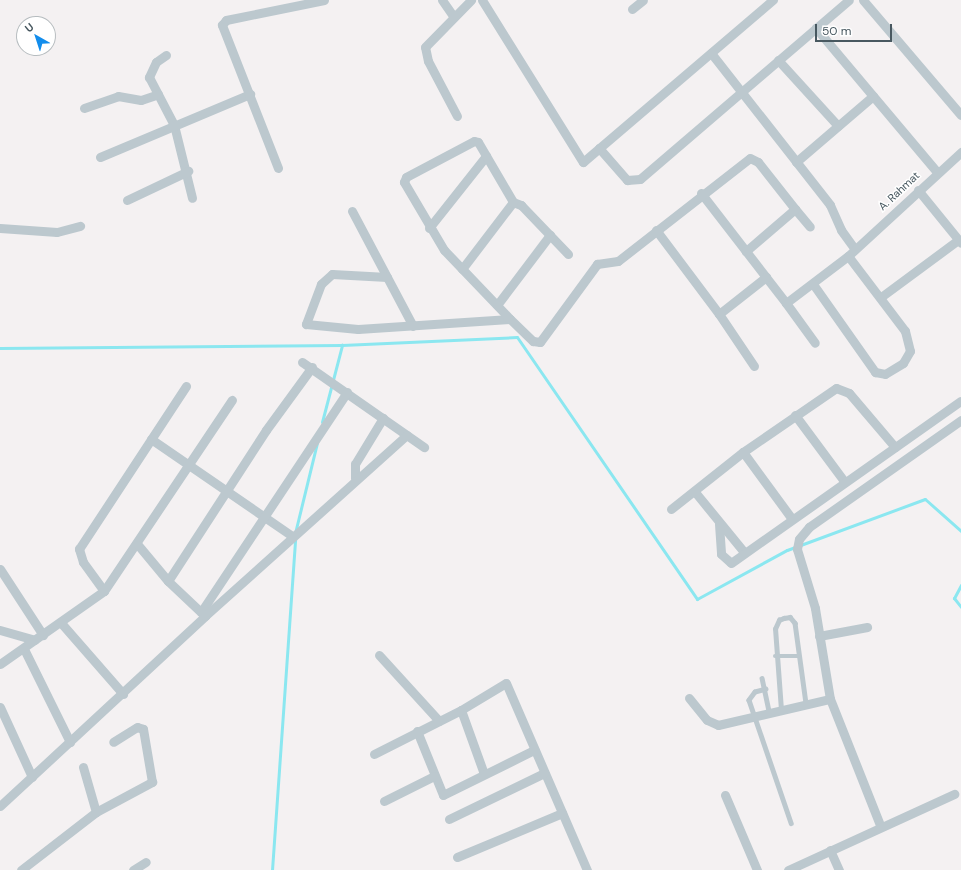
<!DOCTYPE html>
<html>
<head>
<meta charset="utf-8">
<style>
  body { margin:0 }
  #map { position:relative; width:961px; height:870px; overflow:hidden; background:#f4f1f2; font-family:"DM Sans",sans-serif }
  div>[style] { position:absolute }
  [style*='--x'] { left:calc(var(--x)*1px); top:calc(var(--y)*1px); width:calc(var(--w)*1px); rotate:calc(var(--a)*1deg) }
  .stream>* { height:3px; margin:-1.5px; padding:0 1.5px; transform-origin:1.5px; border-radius:1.5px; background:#8be7f0 }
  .lane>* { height:4.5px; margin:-2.25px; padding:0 2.25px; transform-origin:2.25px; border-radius:2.25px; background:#bcc8ce }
  .street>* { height:9px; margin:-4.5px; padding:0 4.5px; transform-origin:4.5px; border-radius:4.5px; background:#bcc8ce }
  span { translate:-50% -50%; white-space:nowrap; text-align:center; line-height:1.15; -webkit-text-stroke:3px #fff; paint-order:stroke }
  .street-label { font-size:11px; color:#485860 }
  .north { position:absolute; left:16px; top:16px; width:40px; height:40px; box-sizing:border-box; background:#fff; border:1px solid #b6bcbf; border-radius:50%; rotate:321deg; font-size:11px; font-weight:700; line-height:16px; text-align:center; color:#485860 }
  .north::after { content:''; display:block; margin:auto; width:14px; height:18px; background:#138dec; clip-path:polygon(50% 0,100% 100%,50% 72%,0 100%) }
  .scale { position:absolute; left:815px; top:24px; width:77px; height:18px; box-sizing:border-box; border:2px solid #485860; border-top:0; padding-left:5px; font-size:12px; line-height:14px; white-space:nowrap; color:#485860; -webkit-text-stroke:3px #fff; paint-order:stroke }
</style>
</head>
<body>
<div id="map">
  <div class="stream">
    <div style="--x:0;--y:348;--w:342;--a:-0.5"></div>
    <div style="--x:342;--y:345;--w:175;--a:-2.6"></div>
    <div style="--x:517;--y:337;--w:318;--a:55.5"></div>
    <div style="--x:697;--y:599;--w:102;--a:-28.6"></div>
    <div style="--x:787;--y:550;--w:147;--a:-20.3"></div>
    <div style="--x:925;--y:499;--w:48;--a:41.6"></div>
    <div style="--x:322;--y:422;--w:80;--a:-75.4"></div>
    <div style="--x:295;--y:533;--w:93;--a:-76.3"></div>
    <div style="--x:961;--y:585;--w:15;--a:118"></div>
    <div style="--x:954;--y:598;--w:11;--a:52"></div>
    <div style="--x:272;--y:870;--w:332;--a:-86"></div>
  </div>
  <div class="lane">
    <div style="--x:775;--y:656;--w:24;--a:0"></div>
    <div style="--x:762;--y:678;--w:35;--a:78"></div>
    <div style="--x:766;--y:689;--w:11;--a:165"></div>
    <div style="--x:755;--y:692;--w:10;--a:127"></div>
    <div style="--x:749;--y:700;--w:130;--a:71.1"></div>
    <div style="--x:781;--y:710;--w:81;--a:-94.2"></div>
    <div style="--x:775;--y:629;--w:10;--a:-66"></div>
    <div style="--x:779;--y:620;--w:5;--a:-22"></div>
    <div style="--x:784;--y:618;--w:6;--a:-9"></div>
    <div style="--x:790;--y:617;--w:8;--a:50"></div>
    <div style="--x:795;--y:623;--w:81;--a:82.2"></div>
  </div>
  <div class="street">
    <div style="--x:442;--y:0;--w:19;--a:55"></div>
    <div style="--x:482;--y:0;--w:191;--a:58.1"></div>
    <div style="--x:583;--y:162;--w:250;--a:-40.5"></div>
    <div style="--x:863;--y:0;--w:151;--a:49.6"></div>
    <div style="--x:632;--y:9;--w:14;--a:-39"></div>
    <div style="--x:711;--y:53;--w:193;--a:51.9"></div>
    <div style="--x:830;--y:205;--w:27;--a:66"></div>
    <div style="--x:841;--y:230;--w:22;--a:54"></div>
    <div style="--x:166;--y:55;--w:12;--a:145"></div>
    <div style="--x:156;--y:62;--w:17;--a:115"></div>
    <div style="--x:149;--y:77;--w:54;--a:62.5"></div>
    <div style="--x:174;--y:125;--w:75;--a:76.1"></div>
    <div style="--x:778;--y:60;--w:89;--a:47.7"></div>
    <div style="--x:873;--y:96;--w:99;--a:49.9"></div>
    <div style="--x:84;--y:108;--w:36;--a:-19"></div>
    <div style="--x:118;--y:96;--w:23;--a:10"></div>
    <div style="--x:141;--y:100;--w:18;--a:-19"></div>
    <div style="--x:457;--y:116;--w:62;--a:-117.8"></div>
    <div style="--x:428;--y:61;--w:14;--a:-102"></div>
    <div style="--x:425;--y:47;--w:66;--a:-45.6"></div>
    <div style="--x:599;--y:148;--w:43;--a:48.8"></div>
    <div style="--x:627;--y:180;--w:13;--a:-4"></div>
    <div style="--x:640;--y:179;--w:275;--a:-40.6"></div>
    <div style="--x:100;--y:157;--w:163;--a:-22.8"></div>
    <div style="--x:796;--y:162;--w:101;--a:-40.6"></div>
    <div style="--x:873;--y:96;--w:89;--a:-130"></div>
    <div style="--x:278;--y:168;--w:154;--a:-111.4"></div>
    <div style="--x:222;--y:25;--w:6;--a:-51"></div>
    <div style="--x:226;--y:20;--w:100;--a:-11.5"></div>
    <div style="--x:918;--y:190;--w:68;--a:50.9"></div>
    <div style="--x:701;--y:193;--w:139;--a:52.3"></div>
    <div style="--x:786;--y:303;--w:78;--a:-37.2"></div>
    <div style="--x:848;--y:256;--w:154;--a:-42.6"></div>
    <div style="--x:127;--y:200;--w:68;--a:-25.4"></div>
    <div style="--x:795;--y:209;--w:23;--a:50"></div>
    <div style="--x:352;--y:211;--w:130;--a:62.1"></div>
    <div style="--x:0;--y:228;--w:57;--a:4"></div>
    <div style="--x:57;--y:232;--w:24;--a:-15"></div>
    <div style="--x:429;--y:228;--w:92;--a:-51.6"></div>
    <div style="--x:656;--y:230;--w:105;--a:53.1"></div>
    <div style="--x:462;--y:269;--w:84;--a:-52.7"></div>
    <div style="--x:387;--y:277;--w:55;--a:-176.9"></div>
    <div style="--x:332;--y:274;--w:15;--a:138"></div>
    <div style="--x:321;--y:284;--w:43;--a:110.6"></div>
    <div style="--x:306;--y:324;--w:52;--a:5.5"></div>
    <div style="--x:358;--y:329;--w:152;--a:-3.8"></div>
    <div style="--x:510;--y:319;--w:32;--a:44"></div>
    <div style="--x:533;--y:341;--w:7;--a:8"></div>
    <div style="--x:540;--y:342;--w:97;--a:-53.8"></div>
    <div style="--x:597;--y:264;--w:21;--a:-8"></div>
    <div style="--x:618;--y:261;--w:167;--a:-38"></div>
    <div style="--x:750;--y:158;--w:9;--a:27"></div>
    <div style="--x:758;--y:162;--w:60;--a:51.8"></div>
    <div style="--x:795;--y:209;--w:65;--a:139.4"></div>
    <div style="--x:813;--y:284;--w:108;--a:54.8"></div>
    <div style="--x:875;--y:372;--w:10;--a:11"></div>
    <div style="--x:885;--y:374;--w:21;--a:-31"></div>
    <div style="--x:903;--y:363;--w:14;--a:-60"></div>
    <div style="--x:910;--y:351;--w:21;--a:-104"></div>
    <div style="--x:905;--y:331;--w:94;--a:-127.2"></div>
    <div style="--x:881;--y:297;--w:96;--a:-36.5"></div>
    <div style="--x:786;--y:303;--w:49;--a:54.1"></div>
    <div style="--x:497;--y:305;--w:88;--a:-52.9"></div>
    <div style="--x:510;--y:319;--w:95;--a:-133.7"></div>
    <div style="--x:444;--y:250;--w:79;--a:-120.5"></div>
    <div style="--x:404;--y:182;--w:5;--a:-68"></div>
    <div style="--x:406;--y:177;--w:77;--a:-27.9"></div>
    <div style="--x:474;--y:141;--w:4;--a:14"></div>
    <div style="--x:478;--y:142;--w:69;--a:59.7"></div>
    <div style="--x:513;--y:202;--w:9;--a:21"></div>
    <div style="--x:521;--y:205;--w:68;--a:46.2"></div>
    <div style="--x:302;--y:362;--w:149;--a:34.9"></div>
    <div style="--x:754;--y:366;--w:63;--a:-123.9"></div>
    <div style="--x:719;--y:314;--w:60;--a:-38.2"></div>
    <div style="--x:795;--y:415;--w:82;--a:53.4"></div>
    <div style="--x:151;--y:439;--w:171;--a:34.5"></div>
    <div style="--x:743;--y:452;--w:83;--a:53.8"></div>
    <div style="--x:355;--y:478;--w:14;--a:-90"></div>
    <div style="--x:355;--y:464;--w:54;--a:-58.7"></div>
    <div style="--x:695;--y:492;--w:77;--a:50.8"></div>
    <div style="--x:671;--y:509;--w:92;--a:-38.4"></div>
    <div style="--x:743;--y:452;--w:113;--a:-34.5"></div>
    <div style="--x:836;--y:388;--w:14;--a:21"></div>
    <div style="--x:849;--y:393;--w:71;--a:49.6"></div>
    <div style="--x:719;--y:524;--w:30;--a:86"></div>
    <div style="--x:721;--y:554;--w:13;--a:42"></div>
    <div style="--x:731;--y:563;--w:281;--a:-35.2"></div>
    <div style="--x:0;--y:569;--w:79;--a:56.9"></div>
    <div style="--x:168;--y:581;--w:180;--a:-57"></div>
    <div style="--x:266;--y:430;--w:78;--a:-53.9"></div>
    <div style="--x:104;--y:591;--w:36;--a:-126"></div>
    <div style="--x:83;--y:562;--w:14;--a:-107"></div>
    <div style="--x:79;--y:549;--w:195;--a:-56.7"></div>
    <div style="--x:201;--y:612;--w:264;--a:-56.4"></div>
    <div style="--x:205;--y:616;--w:271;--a:-41.9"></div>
    <div style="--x:62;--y:624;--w:93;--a:48.9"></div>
    <div style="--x:0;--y:630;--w:36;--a:16"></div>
    <div style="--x:819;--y:636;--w:49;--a:-10.6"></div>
    <div style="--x:24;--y:649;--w:104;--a:63.7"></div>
    <div style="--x:379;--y:655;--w:89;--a:47.7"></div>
    <div style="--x:0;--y:664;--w:127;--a:-35.1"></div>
    <div style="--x:104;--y:591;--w:230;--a:-56.2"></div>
    <div style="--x:689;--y:698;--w:28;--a:51"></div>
    <div style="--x:707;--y:720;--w:12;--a:24"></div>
    <div style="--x:718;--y:725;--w:115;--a:-13.1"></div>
    <div style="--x:0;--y:707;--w:77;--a:65.4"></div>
    <div style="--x:461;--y:710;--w:68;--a:70.2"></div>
    <div style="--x:417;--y:731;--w:69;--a:67.9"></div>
    <div style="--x:443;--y:795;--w:102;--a:-26.3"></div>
    <div style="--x:374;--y:754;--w:97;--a:-26.8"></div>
    <div style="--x:461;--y:710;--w:52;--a:-31"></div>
    <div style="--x:506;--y:683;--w:204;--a:66.6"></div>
    <div style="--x:83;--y:767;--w:47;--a:73.9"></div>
    <div style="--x:725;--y:795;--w:82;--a:66.9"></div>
    <div style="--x:384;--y:801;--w:56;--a:-26.6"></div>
    <div style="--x:0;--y:806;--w:280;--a:-42.8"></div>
    <div style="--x:205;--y:616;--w:51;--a:-136.6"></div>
    <div style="--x:168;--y:581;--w:47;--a:-129.8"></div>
    <div style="--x:449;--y:819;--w:106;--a:-25.8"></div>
    <div style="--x:880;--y:825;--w:136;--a:-111.6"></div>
    <div style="--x:830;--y:699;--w:92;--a:-99.4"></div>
    <div style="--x:815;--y:608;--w:62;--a:-107"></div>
    <div style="--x:797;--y:549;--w:10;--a:-79"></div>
    <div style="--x:799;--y:539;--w:16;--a:-50"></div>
    <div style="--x:809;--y:527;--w:186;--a:-35.1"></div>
    <div style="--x:830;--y:850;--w:22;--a:66"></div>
    <div style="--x:457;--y:857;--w:114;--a:-22.7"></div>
    <div style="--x:21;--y:870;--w:95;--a:-37.7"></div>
    <div style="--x:96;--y:812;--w:64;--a:-28.2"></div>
    <div style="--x:152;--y:782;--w:54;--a:-99.6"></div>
    <div style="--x:143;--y:729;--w:6;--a:-162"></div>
    <div style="--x:137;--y:727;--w:28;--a:148"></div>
    <div style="--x:133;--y:870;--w:15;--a:-32"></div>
    <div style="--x:788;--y:870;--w:183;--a:-24.6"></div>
  </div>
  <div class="street-label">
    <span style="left:899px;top:191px;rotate:-43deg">A. Rahmat</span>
  </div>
  <div class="north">U</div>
  <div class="scale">50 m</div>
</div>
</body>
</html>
